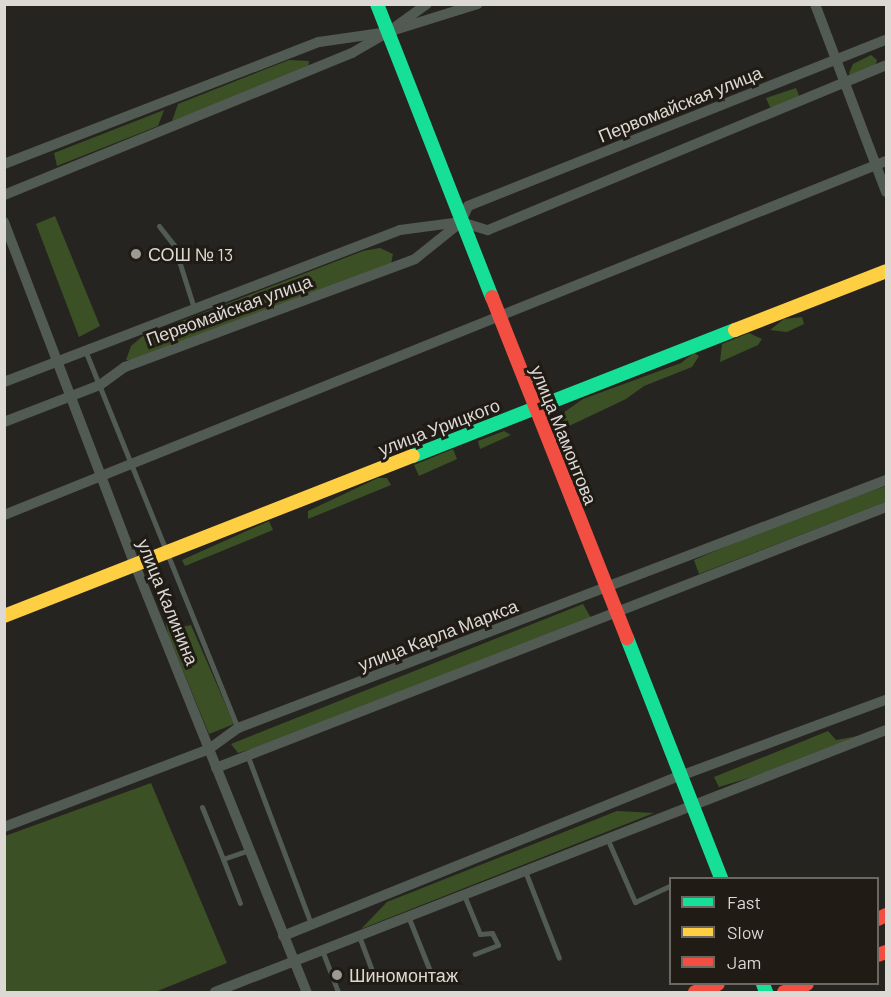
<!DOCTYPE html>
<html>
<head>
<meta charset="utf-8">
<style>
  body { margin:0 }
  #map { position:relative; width:891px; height:997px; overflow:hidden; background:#262420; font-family:Barlow,sans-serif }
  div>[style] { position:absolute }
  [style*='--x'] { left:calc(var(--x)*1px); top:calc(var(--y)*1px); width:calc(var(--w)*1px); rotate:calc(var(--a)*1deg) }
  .green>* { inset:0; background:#3c5025 }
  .lane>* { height:5px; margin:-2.5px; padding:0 2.5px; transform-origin:2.5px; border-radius:2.5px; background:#525b53 }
  .street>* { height:10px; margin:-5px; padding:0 5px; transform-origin:5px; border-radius:5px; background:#525b53 }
  .fast>* { height:14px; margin:-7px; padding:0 7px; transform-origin:7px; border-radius:7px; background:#16e098 }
  .slow>* { height:14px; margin:-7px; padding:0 7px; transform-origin:7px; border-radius:7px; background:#ffcf43 }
  .jam>* { height:14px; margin:-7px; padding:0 7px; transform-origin:7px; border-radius:7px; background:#f24e42 }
  .dots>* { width:16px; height:16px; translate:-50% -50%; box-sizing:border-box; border:3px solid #201b14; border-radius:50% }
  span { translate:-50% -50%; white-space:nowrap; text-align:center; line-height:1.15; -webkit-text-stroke:6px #201b14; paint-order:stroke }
  .street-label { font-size:18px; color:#dcd9d4 }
  .poi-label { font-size:18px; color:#dcd9d4 }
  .left { translate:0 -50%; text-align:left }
  .frame { position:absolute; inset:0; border:6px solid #dcd9d4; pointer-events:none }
  .legend { position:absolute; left:669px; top:877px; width:210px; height:108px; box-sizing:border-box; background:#201b14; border:2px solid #6b6761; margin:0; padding:8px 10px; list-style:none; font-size:18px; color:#dcd9d4 }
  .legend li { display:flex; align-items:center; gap:12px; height:30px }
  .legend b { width:30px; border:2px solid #6b6761 }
</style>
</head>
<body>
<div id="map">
  <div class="green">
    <div style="clip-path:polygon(871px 55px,877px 60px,874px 71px,853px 81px,849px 73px,853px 64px)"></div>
    <div style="clip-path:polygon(289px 60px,309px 61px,308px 69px,172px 121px,178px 104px)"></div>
    <div style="clip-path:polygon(796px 88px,800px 98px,788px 106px,770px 107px,766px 98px)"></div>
    <div style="clip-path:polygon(164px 110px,158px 126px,57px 166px,54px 153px)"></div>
    <div style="clip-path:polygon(55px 216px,100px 326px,79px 337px,36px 224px)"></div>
    <div style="clip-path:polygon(380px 248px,393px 254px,391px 264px,139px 361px,126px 360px,131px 346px,143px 336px,363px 251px)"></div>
    <div style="clip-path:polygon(802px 317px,804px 324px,787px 332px,770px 330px,784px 319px)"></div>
    <div style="clip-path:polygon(749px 333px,762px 339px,758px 345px,720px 362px,722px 344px)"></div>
    <div style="clip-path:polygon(694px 353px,699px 356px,692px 367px,644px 386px,626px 399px,569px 426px,561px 421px,563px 413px,583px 399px,681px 363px)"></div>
    <div style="clip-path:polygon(504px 431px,511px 435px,480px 449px,478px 441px)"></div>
    <div style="clip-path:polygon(453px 449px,457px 459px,419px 476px,414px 465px)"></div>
    <div style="clip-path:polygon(378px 478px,387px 478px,391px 485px,308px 519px,308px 511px)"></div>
    <div style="clip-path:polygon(886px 486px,886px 502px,699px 574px,694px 560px,795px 517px)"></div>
    <div style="clip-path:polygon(269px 521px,273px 530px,185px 566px,182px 560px)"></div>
    <div style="clip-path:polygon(159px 591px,177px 628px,191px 625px,234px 724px,209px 734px,168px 634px)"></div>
    <div style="clip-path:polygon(583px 604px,591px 618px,265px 745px,238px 753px,231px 744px)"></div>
    <div style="clip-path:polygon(828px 731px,836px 740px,858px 736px,752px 777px,719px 787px,714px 777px)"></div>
    <div style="clip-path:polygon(151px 783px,227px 963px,155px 992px,5px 992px,5px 836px)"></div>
    <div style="clip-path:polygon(617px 811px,654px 813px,361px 929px,387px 902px)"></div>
  </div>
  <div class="lane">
    <div style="--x:159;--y:226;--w:24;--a:52"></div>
    <div style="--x:174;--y:245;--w:66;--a:72.4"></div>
    <div style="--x:87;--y:355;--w:402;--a:68"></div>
    <div style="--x:248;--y:757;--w:178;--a:69.3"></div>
    <div style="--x:202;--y:807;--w:56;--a:68"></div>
    <div style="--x:223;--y:859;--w:28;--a:-19"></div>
    <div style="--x:607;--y:838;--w:70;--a:66.4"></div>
    <div style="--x:635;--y:902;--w:38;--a:-25"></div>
    <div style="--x:223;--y:859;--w:47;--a:68.9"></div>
    <div style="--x:525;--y:871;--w:93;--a:68.7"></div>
    <div style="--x:464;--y:895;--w:42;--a:67.7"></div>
    <div style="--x:480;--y:934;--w:12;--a:-5"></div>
    <div style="--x:492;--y:933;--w:13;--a:63"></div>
    <div style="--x:498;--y:945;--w:25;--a:159"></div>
    <div style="--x:408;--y:916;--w:59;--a:68.2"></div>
    <div style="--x:359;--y:936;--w:43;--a:69.4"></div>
    <div style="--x:322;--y:950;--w:45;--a:69.1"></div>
  </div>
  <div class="street">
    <div style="--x:815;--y:4;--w:201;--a:69.3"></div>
    <div style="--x:4;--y:164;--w:338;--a:-21.2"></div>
    <div style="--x:319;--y:42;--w:70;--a:-8.2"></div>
    <div style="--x:388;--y:32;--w:48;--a:-35.7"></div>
    <div style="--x:4;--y:195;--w:376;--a:-22.2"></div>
    <div style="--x:352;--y:53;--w:42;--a:-30.3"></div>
    <div style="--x:388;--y:32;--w:94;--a:-17.3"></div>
    <div style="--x:4;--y:222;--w:367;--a:69.1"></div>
    <div style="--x:135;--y:565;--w:460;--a:68.1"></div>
    <div style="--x:4;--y:382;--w:424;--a:-21"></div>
    <div style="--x:400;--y:230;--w:62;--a:-7.5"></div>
    <div style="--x:461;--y:222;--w:28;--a:17"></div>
    <div style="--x:488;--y:230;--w:431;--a:-22.5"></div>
    <div style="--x:4;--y:422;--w:103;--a:-21.1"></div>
    <div style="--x:100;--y:385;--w:31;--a:-36"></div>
    <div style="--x:125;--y:367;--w:309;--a:-20.4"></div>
    <div style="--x:415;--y:259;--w:59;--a:-38.8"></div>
    <div style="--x:461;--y:222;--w:17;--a:-66"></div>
    <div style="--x:468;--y:206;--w:450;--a:-21.7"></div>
    <div style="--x:4;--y:515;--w:950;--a:-21.87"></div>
    <div style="--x:216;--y:768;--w:719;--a:-21.28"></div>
    <div style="--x:4;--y:827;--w:219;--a:-20.8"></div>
    <div style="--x:209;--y:749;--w:36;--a:-36"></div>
    <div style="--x:238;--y:728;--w:694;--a:-20.94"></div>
    <div style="--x:283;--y:936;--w:428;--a:-22"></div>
    <div style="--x:680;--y:776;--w:220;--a:-20.3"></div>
    <div style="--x:215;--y:992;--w:720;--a:-21.33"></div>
  </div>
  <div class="fast">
    <div style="--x:377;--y:4;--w:315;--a:68.6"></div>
    <div style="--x:413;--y:456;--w:346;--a:-21.4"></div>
    <div style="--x:627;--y:638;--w:258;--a:68.6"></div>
    <div style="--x:763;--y:984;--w:9;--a:69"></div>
  </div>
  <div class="slow">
    <div style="--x:735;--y:330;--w:162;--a:-21.3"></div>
    <div style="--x:4;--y:616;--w:439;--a:-21.4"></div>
  </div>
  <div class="jam">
    <div style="--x:492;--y:297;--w:367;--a:68.4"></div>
    <div style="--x:878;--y:919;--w:9;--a:-27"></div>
    <div style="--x:878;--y:955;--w:9;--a:-21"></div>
    <div style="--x:695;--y:992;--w:24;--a:-19"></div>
    <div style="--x:784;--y:992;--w:24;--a:-19"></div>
  </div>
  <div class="dots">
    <div style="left:136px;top:254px;background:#9c9a95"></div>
    <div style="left:337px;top:975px;background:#9c9a95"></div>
  </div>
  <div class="street-label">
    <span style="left:680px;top:104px;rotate:-22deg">Первомайская улица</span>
    <span style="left:229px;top:310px;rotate:-20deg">Первомайская улица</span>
    <span style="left:439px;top:427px;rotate:-21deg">улица Урицкого</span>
    <span style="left:564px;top:435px;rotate:68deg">улица Мамонтова</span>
    <span style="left:168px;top:602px;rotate:68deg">улица Калинина</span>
    <span style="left:438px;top:635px;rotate:-21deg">улица Карла Маркса</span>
  </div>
  <div class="poi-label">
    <span class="left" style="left:148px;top:254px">СОШ № 13</span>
    <span class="left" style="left:349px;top:975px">Шиномонтаж</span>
  </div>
  <div class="frame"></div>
  <ul class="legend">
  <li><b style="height:8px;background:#16e098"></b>Fast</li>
  <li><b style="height:8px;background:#ffcf43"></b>Slow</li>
  <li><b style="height:8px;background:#f24e42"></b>Jam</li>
  </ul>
</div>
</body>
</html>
